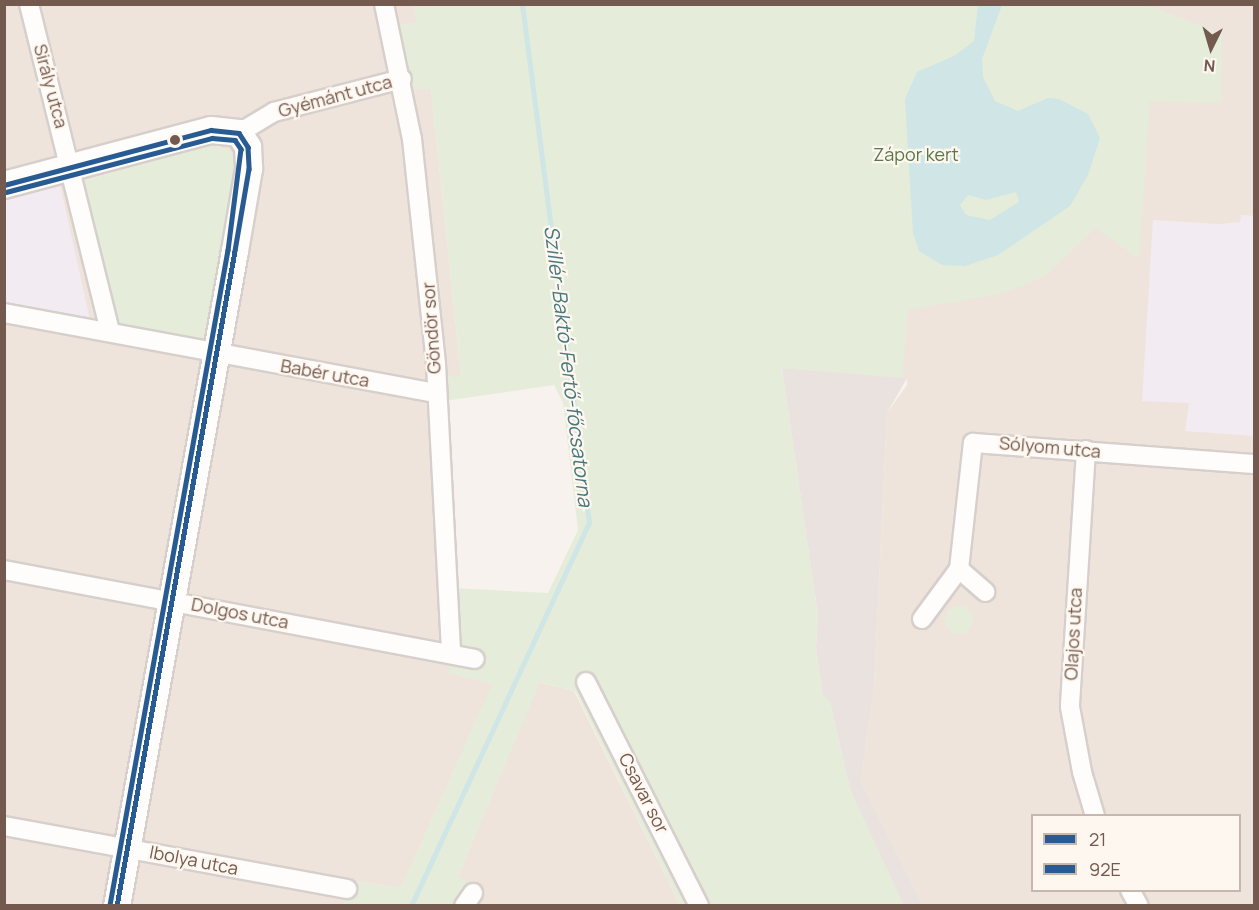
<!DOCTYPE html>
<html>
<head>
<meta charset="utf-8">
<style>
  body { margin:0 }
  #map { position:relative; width:1259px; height:910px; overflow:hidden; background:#f7f2ed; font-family:Manrope,sans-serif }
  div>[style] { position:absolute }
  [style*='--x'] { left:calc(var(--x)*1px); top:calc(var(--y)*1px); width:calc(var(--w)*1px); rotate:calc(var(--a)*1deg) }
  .residential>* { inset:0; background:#efe4db }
  .industrial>* { inset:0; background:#e9e2de }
  .education>* { inset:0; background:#f3ebf2 }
  .green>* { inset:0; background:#e5ecd9 }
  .round { border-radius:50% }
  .water>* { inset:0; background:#cfe5e6 }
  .stream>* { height:4.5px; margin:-2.25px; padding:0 2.25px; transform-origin:2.25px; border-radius:2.25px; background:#cfe5e6 }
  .roads { filter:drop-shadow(2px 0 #d6cfcb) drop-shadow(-2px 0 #d6cfcb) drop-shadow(0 2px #d6cfcb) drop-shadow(0 -2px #d6cfcb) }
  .street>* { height:18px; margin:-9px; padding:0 9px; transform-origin:9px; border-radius:9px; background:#fefdfc }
  .secondary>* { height:26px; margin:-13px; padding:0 13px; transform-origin:13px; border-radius:13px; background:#fefdfc }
  .bus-1>* { height:4.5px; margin:-2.25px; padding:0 2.25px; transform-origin:2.25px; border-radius:2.25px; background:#275b91 }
  .bus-2>* { height:4.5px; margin:-2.25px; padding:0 2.25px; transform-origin:2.25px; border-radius:2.25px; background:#275b91 }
  .dots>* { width:16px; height:16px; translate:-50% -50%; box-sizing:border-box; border:3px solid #fef7ef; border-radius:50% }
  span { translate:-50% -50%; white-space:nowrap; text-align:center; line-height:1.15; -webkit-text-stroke:4.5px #fef7ef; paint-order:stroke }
  .street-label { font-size:18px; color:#73594e }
  .park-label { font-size:18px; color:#597847 }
  .water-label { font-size:20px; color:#47787e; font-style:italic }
  .frame { position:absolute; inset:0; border:6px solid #73594e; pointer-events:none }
  .legend { position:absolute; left:1031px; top:814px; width:210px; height:78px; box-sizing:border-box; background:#fef7ef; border:2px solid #c6b8af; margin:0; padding:8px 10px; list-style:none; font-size:18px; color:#73594e }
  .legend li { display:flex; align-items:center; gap:12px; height:30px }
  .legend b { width:30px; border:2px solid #c6b8af }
  .north { position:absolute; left:1181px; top:18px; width:60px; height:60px; -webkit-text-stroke:4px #fef7ef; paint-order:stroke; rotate:185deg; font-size:16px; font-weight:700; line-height:24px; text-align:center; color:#73594e }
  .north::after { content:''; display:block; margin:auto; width:21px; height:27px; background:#73594e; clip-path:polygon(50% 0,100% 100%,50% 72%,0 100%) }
</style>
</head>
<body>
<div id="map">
  <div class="residential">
    <div style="clip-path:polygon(evenodd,5px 5px,414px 5px,418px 22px,398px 26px,431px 89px,461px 374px,444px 401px,452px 588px,493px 684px,401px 888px,353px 881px,343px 906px,5px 905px,4px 305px,59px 185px,5px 201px,5px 5px,213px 145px,229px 150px,85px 180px,213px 145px)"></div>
    <div style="clip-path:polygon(evenodd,758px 5px,1254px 5px,1254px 905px,923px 905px,861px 781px,874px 687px,887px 413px,907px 385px,907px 378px,782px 368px,758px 5px,1032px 816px,1240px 816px,1240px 890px,1032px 890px,1032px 816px)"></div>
    <div style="clip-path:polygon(539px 682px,574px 691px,680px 905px,471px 905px,458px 876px)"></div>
  </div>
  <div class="industrial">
    <div style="clip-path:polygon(782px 368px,907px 378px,887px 413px,874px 687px,861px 781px,923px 905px,904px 905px,893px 887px,850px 789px,830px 702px,823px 696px,816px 648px,818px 615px)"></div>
  </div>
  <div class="education">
    <div style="clip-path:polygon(60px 185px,90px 320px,5px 305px,4px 201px)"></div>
    <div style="clip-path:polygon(1241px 215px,1254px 216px,1254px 436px,1185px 431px,1189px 403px,1142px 401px,1153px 220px,1219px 224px,1240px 222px)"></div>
  </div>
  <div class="green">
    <div style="clip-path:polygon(1145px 4px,1222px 34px,1221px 103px,1150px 101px,1139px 259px,1096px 228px,1046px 275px,1029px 283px,996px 295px,908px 310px,902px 378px,782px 368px,818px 615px,816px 648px,823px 696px,830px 702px,850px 789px,904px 905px,680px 905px,575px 691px,540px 682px,458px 876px,481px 892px,471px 905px,343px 906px,353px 881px,401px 888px,492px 684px,447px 673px,455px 658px,452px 588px,548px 593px,578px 530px,563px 403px,554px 385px,444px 401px,447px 376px,461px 374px,431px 89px,414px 89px,398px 26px,417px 22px,414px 5px)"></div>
    <div style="clip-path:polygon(213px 145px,229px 150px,237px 163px,211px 345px,115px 323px,85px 180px)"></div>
    <div class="round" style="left:945px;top:606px;width:28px;height:28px"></div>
  </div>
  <div class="water">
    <div style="clip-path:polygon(evenodd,978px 5px,1002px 5px,982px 59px,983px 77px,995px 101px,1018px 111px,1048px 98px,1059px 99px,1088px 114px,1100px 138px,1088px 175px,1070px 206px,998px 255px,965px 266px,942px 265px,919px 251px,913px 233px,905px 99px,917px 72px,954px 56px,974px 41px,978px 5px,1016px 192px,1019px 202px,990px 220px,966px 215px,960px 205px,968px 195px,986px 200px,1016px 192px)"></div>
  </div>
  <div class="stream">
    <div style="--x:411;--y:906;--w:422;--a:-65.1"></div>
    <div style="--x:589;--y:523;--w:523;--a:-97.36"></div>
  </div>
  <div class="roads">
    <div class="street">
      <div style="--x:29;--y:4;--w:337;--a:76.1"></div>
      <div style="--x:384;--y:4;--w:138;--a:78.3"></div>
      <div style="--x:412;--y:139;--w:226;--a:83.9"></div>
      <div style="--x:436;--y:364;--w:290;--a:87"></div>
      <div style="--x:239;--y:133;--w:41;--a:-31"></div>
      <div style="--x:274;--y:112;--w:132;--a:-14.5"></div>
      <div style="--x:4;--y:313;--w:437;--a:10.5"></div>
      <div style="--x:1086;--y:450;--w:257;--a:93.6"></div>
      <div style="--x:1070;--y:707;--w:66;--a:79.5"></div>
      <div style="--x:1082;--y:772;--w:46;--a:73.5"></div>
      <div style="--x:959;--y:569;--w:35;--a:41"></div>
      <div style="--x:4;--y:570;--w:479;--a:10.7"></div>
      <div style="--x:922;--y:619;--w:62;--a:-53.5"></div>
      <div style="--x:959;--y:569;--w:127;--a:-83.7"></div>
      <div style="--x:973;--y:443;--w:282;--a:4.3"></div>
      <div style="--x:586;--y:682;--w:251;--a:63.2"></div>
      <div style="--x:4;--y:826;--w:349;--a:10.4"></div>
      <div style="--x:1130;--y:890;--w:18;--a:61"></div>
      <div style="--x:464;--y:906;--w:16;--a:-55"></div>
    </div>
    <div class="secondary">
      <div style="--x:4;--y:185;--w:214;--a:-14.9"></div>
      <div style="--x:211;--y:130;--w:28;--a:6"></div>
      <div style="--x:239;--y:133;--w:17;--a:57"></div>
      <div style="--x:248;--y:147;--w:22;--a:87"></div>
      <div style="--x:249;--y:169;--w:83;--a:99.7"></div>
      <div style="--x:235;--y:251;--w:666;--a:100.21"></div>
    </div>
  </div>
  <div class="bus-1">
    <div style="--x:4;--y:185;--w:214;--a:-14.9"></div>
    <div style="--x:211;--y:130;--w:28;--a:6"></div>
    <div style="--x:239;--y:133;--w:17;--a:57"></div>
    <div style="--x:248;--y:147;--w:22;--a:87"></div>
    <div style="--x:249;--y:169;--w:83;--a:99.7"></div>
    <div style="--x:235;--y:251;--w:666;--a:100.21"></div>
  </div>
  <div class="bus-2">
    <div style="--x:6;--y:192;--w:213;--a:-14.7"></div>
    <div style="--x:212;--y:138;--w:23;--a:5"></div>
    <div style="--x:235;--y:140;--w:11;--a:56"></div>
    <div style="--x:241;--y:149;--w:102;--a:97.3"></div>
    <div style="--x:228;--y:250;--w:666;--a:100.21"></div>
  </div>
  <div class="dots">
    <div style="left:175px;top:140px;background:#73594e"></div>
  </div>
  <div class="street-label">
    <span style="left:51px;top:86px;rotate:75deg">Sirály utca</span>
    <span style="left:335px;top:96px;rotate:-15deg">Gyémánt utca</span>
    <span style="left:431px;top:328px;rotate:-94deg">Göndör sor</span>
    <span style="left:325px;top:373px;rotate:10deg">Babér utca</span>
    <span style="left:1050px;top:447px;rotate:5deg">Sólyom utca</span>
    <span style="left:240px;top:613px;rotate:11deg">Dolgos utca</span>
    <span style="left:1073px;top:634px;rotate:-87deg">Olajos utca</span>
    <span style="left:644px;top:793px;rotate:63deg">Csavar sor</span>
    <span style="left:194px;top:860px;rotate:11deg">Ibolya utca</span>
  </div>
  <div class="park-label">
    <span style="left:916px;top:154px">Zápor kert</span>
  </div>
  <div class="water-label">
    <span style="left:569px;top:366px;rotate:83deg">Szillér-Baktó-Fertő-főcsatorna</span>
  </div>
  <div class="frame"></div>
  <ul class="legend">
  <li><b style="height:8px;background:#275b91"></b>21</li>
  <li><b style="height:8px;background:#275b91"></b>92E</li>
  </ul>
  <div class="north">N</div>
</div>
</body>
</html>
